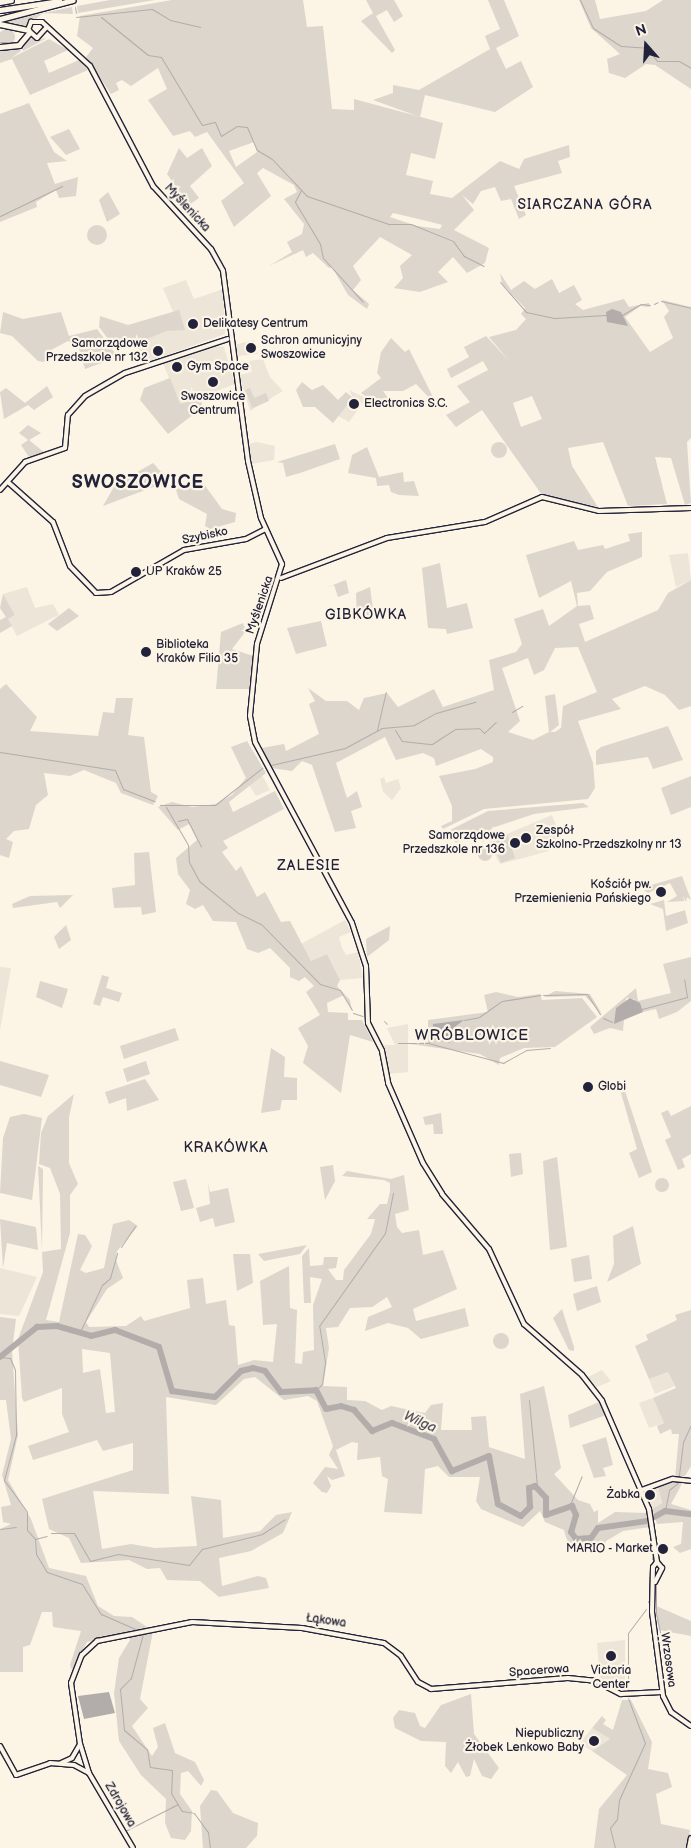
<!DOCTYPE html>
<html>
<head>
<meta charset="utf-8">
<style>
  body { margin:0 }
  #map { position:relative; width:691px; height:1848px; overflow:hidden; background:#fcf5e5; font-family:"Balsamiq Sans",sans-serif }
  div>[style] { position:absolute }
  [style*='--x'] { left:calc(var(--x)*1px); top:calc(var(--y)*1px); width:calc(var(--w)*1px); rotate:calc(var(--a)*1deg) }
  .built>* { inset:0; background:#ece5d8 }
  .green>* { inset:0; background:#dcd6cc }
  .round { border-radius:50% }
  .water>* { inset:0; background:#b2adab }
  .stream>* { height:1px; margin:-0.5px; padding:0 0.5px; transform-origin:0.5px; border-radius:0.5px; background:#b2adab }
  .river>* { height:6px; margin:-3px; padding:0 3px; transform-origin:3px; border-radius:3px; background:#b2adab }
  .roads { filter:drop-shadow(1px 0 #22223b) drop-shadow(-1px 0 #22223b) drop-shadow(0 1px #22223b) drop-shadow(0 -1px #22223b) }
  .minor>* { height:4px; margin:-2px; padding:0 2px; transform-origin:2px; border-radius:2px; background:#fcf5e5 }
  .major>* { height:4.5px; margin:-2.25px; padding:0 2.25px; transform-origin:2.25px; border-radius:2.25px; background:#fcf5e5 }
  .highway>* { height:5px; margin:-2.5px; padding:0 2.5px; transform-origin:2.5px; border-radius:2.5px; background:#fcf5e5 }
  .dots>* { width:14px; height:14px; translate:-50% -50%; box-sizing:border-box; border:2px solid #fcf5e5; border-radius:50% }
  span { translate:-50% -50%; white-space:nowrap; text-align:center; line-height:1.15; -webkit-text-stroke:4.5px #fcf5e5; paint-order:stroke }
  .street-label { font-size:12px; color:#22223b }
  .poi-label { font-size:12px; color:#22223b }
  .left { translate:0 -50%; text-align:left }
  .right { translate:-100% -50%; text-align:right }
  .neighbourhood-label { font-size:14px; color:#22223b; letter-spacing:1px }
  .water-label { font-size:14px; color:#545362; font-style:italic }
  .quarter-label { font-size:15px; color:#22223b; letter-spacing:1px }
  .district-label { font-size:18px; color:#22223b; font-weight:700; letter-spacing:1px }
  .north { position:absolute; left:621px; top:20px; width:50px; height:50px; -webkit-text-stroke:4px #fcf5e5; paint-order:stroke; rotate:341deg; font-size:14px; font-weight:700; line-height:20px; text-align:center; color:#22223b }
  .north::after { content:''; display:block; margin:auto; width:18px; height:22px; background:#22223b; clip-path:polygon(50% 0,100% 100%,50% 72%,0 100%) }
</style>
</head>
<body>
<div id="map">
  <div class="built">
    <div style="clip-path:polygon(186px 280px,194px 299px,223px 289px,225px 334px,145px 363px,136px 343px,167px 331px,179px 311px,173px 312px,163px 288px)"></div>
    <div style="clip-path:polygon(254px 340px,258px 354px,236px 356px,234px 345px)"></div>
    <div style="clip-path:polygon(216px 346px,224px 347px,235px 384px,180px 405px,163px 363px)"></div>
    <div style="clip-path:polygon(263px 359px,270px 377px,283px 391px,250px 411px,239px 375px,252px 372px,249px 361px)"></div>
    <div style="clip-path:polygon(349px 390px,366px 398px,349px 422px,338px 416px,353px 398px)"></div>
    <div style="clip-path:polygon(257px 442px,275px 446px,274px 460px,251px 464px,249px 444px)"></div>
    <div style="clip-path:polygon(688px 553px,691px 580px,676px 587px,669px 555px)"></div>
    <div style="clip-path:polygon(27px 587px,35px 608px,53px 604px,59px 615px,17px 636px,8px 619px,15px 615px,3px 594px)"></div>
    <div style="clip-path:polygon(262px 775px,270px 790px,256px 796px,248px 783px)"></div>
    <div style="clip-path:polygon(384px 777px,386px 783px,398px 779px,401px 788px,392px 800px,383px 792px,380px 779px)"></div>
    <div style="clip-path:polygon(552px 815px,562px 841px,548px 844px,549px 851px,500px 864px,488px 842px)"></div>
    <div style="clip-path:polygon(345px 920px,351px 932px,339px 937px,342px 948px,346px 955px,358px 952px,363px 978px,340px 980px,327px 954px,311px 961px,301px 944px)"></div>
    <div style="clip-path:polygon(0 967px,11px 968px,0 1030px)"></div>
    <div style="clip-path:polygon(408px 1024px,408px 1072px,389px 1074px,384px 1045px,395px 1045px,387px 1028px)"></div>
    <div style="clip-path:polygon(0 1268px,37px 1277px,19px 1316px,0 1314px)"></div>
    <div style="clip-path:polygon(602px 1370px,611px 1381px,597px 1387px,588px 1377px)"></div>
    <div style="clip-path:polygon(668px 1372px,675px 1386px,655px 1394px,649px 1379px)"></div>
    <div style="clip-path:polygon(653px 1398px,664px 1423px,649px 1428px,639px 1403px)"></div>
    <div style="clip-path:polygon(658px 1486px,662px 1503px,652px 1509px,648px 1491px)"></div>
    <div style="clip-path:polygon(625px 1640px,625px 1685px,621px 1689px,600px 1679px,597px 1643px)"></div>
    <div style="clip-path:polygon(592px 1728px,610px 1739px,592px 1751px,580px 1743px)"></div>
  </div>
  <div class="green">
    <div style="clip-path:polygon(110px 0,155px 0,78px 13px,77px 6px)"></div>
    <div style="clip-path:polygon(evenodd,172px 0,303px 0,307px 27px,323px 26px,332px 109px,354px 110px,354px 99px,443px 123px,435px 159px,411px 153px,406px 175px,433px 181px,430px 194px,452px 198px,500px 161px,519px 169px,524px 159px,569px 145px,570px 157px,558px 161px,562px 173px,514px 186px,526px 215px,519px 219px,511px 199px,501px 201px,495px 187px,481px 191px,473px 204px,462px 195px,474px 210px,454px 230px,489px 248px,485px 263px,467px 273px,453px 257px,438px 272px,448px 282px,420px 292px,394px 288px,403px 278px,400px 266px,412px 255px,380px 237px,353px 266px,361px 280px,353px 290px,369px 304px,367px 309px,348px 295px,332px 267px,329px 268px,313px 253px,306px 257px,303px 250px,269px 266px,292px 252px,287px 242px,302px 234px,304px 224px,284px 199px,297px 192px,294px 185px,263px 168px,257px 173px,271px 196px,234px 227px,221px 201px,244px 183px,207px 132px,195px 137px,190px 131px,173px 136px,148px 100px,167px 89px,158px 68px,131px 86px,122px 80px,116px 83px,119px 90px,111px 94px,86px 57px,93px 48px,77px 36px,80px 16px,172px 0,254px 142px,257px 152px,236px 167px,229px 151px,254px 142px,172px 0,393px 213px,431px 222px,442px 225px,440px 229px,417px 226px,390px 217px,393px 213px)"></div>
    <div style="clip-path:polygon(366px 0,394px 0,403px 16px,394px 22px,387px 10px,376px 16px,395px 50px,392px 53px,361px 21px,373px 13px)"></div>
    <div style="clip-path:polygon(488px 0,504px 0,519px 36px,496px 48px,506px 69px,521px 61px,533px 87px,495px 112px,425px 95px,420px 117px,373px 100px,393px 93px,393px 85px,419px 90px,490px 49px,485px 36px,500px 29px)"></div>
    <div style="clip-path:polygon(579px 0,595px 0,600px 19px,646px 11px,663px 0,691px 0,691px 89px,655px 65px,646px 64px,625px 78px,609px 73px,607px 59px,620px 54px,591px 28px)"></div>
    <div style="clip-path:polygon(72px 7px,73px 14px,43px 13px,26px 27px,1px 22px)"></div>
    <div class="round" style="left:-1px;top:29px;width:16px;height:16px"></div>
    <div style="clip-path:polygon(30px 38px,37px 40px,47px 38px,23px 51px,21px 46px)"></div>
    <div style="clip-path:polygon(49px 39px,68px 50px,44px 61px,49px 73px,79px 60px,88px 70px,30px 95px,12px 59px,0 63px,0 49px,19px 47px,21px 51px,11px 58px)"></div>
    <div style="clip-path:polygon(29px 103px,54px 152px,67px 161px,47px 163px,55px 184px,78px 177px,76px 196px,59px 198px,56px 190px,36px 202px,37px 207px,0 222px,0 114px)"></div>
    <div style="clip-path:polygon(69px 129px,80px 149px,66px 155px,50px 137px)"></div>
    <div style="clip-path:polygon(179px 148px,187px 158px,202px 148px,212px 166px,190px 186px,199px 198px,189px 205px,167px 174px)"></div>
    <div style="clip-path:polygon(108px 192px,120px 214px,107px 222px,99px 200px)"></div>
    <div class="round" style="left:87px;top:225px;width:20px;height:20px"></div>
    <div style="clip-path:polygon(evenodd,500px 273px,511px 290px,524px 281px,535px 289px,552px 279px,559px 293px,574px 285px,582px 300px,575px 304px,583px 310px,624px 299px,629px 307px,649px 303px,650px 307px,640px 306px,625px 317px,650px 352px,673px 338px,664px 317px,669px 311px,662px 300px,691px 307px,691px 438px,687px 442px,691px 503px,685px 505px,671px 458px,655px 457px,667px 504px,628px 506px,603px 442px,568px 448px,572px 466px,598px 507px,542px 495px,482px 410px,456px 427px,446px 415px,470px 402px,457px 386px,488px 370px,483px 361px,451px 378px,447px 369px,469px 357px,464px 347px,486px 336px,510px 362px,489px 337px,516px 330px,526px 319px,521px 314px,525px 308px,502px 284px,500px 273px,532px 396px,542px 419px,521px 427px,513px 403px,532px 396px)"></div>
    <div style="clip-path:polygon(179px 310px,185px 330px,167px 331px,117px 351px,99px 327px,100px 316px,128px 325px)"></div>
    <div style="clip-path:polygon(3px 312px,23px 319px,61px 312px,69px 336px,97px 329px,118px 357px,85px 369px,78px 346px,68px 341px,51px 350px,44px 362px,38px 361px,12px 336px,0 333px)"></div>
    <div style="clip-path:polygon(391px 338px,405px 352px,409px 349px,438px 407px,416px 384px,403px 391px,383px 391px,391px 402px,382px 408px,361px 393px,381px 378px,377px 373px,381px 352px)"></div>
    <div style="clip-path:polygon(170px 378px,180px 404px,200px 398px,203px 407px,168px 434px,140px 400px,144px 388px)"></div>
    <div style="clip-path:polygon(302px 382px,312px 390px,323px 385px,338px 400px,346px 392px,353px 398px,333px 423px,315px 407px,303px 407px,296px 390px)"></div>
    <div style="clip-path:polygon(47px 386px,53px 397px,34px 410px,28px 405px,4px 419px,0 392px,6px 388px,25px 403px)"></div>
    <div style="clip-path:polygon(250px 388px,254px 398px,266px 393px,269px 401px,252px 408px,245px 390px)"></div>
    <div style="clip-path:polygon(28px 425px,41px 433px,29px 440px,45px 453px,29px 457px,21px 445px,28px 440px,19px 433px)"></div>
    <div class="round" style="left:491px;top:442px;width:16px;height:16px"></div>
    <div style="clip-path:polygon(335px 444px,340px 459px,300px 473px,286px 477px,283px 463px,277px 462px)"></div>
    <div style="clip-path:polygon(367px 447px,379px 477px,403px 472px,404px 482px,414px 481px,419px 496px,399px 495px,391px 492px,389px 485px,377px 486px,376px 478px,348px 473px,352px 455px)"></div>
    <div style="clip-path:polygon(153px 463px,169px 481px,103px 506px,115px 485px)"></div>
    <div style="clip-path:polygon(198px 476px,222px 509px,236px 513px,235px 522px,210px 529px,205px 526px,207px 514px,179px 499px,176px 490px)"></div>
    <div style="clip-path:polygon(evenodd,642px 532px,642px 557px,607px 572px,590px 591px,577px 593px,578px 606px,590px 605px,594px 619px,579px 624px,585px 642px,658px 610px,668px 593px,691px 580px,691px 706px,679px 710px,665px 695px,645px 686px,612px 699px,621px 709px,578px 721px,593px 763px,595px 788px,588px 799px,484px 809px,443px 829px,441px 826px,452px 821px,452px 806px,439px 776px,475px 769px,493px 762px,493px 757px,481px 749px,436px 766px,434px 758px,423px 753px,396px 760px,385px 737px,336px 763px,347px 798px,357px 791px,362px 807px,351px 811px,356px 828px,335px 832px,312px 765px,302px 761px,292px 771px,271px 768px,262px 748px,284px 744px,286px 751px,319px 734px,309px 704px,315px 701px,308px 688px,326px 701px,347px 701px,359px 710px,364px 698px,387px 693px,398px 707px,434px 689px,443px 707px,494px 690px,489px 660px,516px 652px,522px 644px,514px 619px,543px 609px,549px 626px,577px 606px,571px 581px,539px 598px,526px 555px,574px 541px,578px 550px,603px 545px,605px 549px,630px 541px,628px 534px,642px 532px,578px 647px,597px 692px,563px 706px,561px 728px,555px 732px,550px 732px,559px 725px,555px 694px,545px 696px,549px 732px,533px 740px,508px 732px,520px 721px,502px 668px,528px 658px,534px 675px,544px 670px,555px 648px,578px 647px)"></div>
    <div style="clip-path:polygon(440px 563px,447px 608px,467px 603px,473px 628px,447px 634px,446px 629px,428px 628px,422px 568px)"></div>
    <div style="clip-path:polygon(346px 580px,349px 593px,338px 597px,334px 585px,325px 588px)"></div>
    <div style="clip-path:polygon(370px 587px,374px 617px,357px 620px,356px 593px)"></div>
    <div style="clip-path:polygon(3px 594px,15px 615px,8px 619px,12px 626px,0 633px,0 620px,6px 617px,0 608px)"></div>
    <div style="clip-path:polygon(69px 608px,79px 616px,57px 631px,48px 624px)"></div>
    <div style="clip-path:polygon(321px 621px,327px 646px,296px 654px,287px 628px)"></div>
    <div style="clip-path:polygon(243px 623px,246px 631px,232px 649px,253px 656px,249px 689px,216px 689px,221px 632px)"></div>
    <div style="clip-path:polygon(6px 684px,37px 717px,30px 731px,98px 736px,103px 712px,114px 713px,116px 698px,133px 698px,128px 735px,144px 737px,151px 792px,158px 796px,153px 805px,121px 793px,116px 783px,84px 770px,70px 776px,44px 773px,48px 795px,36px 805px,29px 829px,14px 831px,6px 839px,13px 842px,9px 858px,0 855px,0 689px)"></div>
    <div style="clip-path:polygon(668px 726px,683px 760px,653px 769px,648px 757px,596px 765px,596px 751px,601px 747px)"></div>
    <div style="clip-path:polygon(247px 741px,266px 773px,229px 802px,233px 812px,275px 791px,284px 809px,223px 841px,228px 848px,222px 852px,236px 871px,241px 866px,257px 897px,265px 892px,281px 922px,290px 921px,311px 961px,327px 954px,340px 980px,337px 986px,350px 1000px,352px 1011px,344px 995px,327px 1003px,328px 1012px,348px 1013px,348px 1020px,362px 1020px,373px 1042px,350px 1035px,341px 1093px,303px 1063px,308px 1046px,298px 1028px,320px 1015px,306px 992px,314px 986px,305px 977px,299px 981px,290px 977px,290px 968px,270px 948px,258px 953px,247px 949px,236px 922px,213px 921px,203px 905px,195px 909px,186px 904px,190px 890px,178px 874px,176px 858px,197px 840px,189px 824px,178px 830px,158px 807px,172px 802px,192px 807px,216px 804px,232px 795px,246px 778px,231px 747px)"></div>
    <div style="clip-path:polygon(691px 776px,691px 807px,671px 815px,661px 788px)"></div>
    <div style="clip-path:polygon(583px 803px,589px 807px,534px 814px,492px 828px,483px 842px,470px 832px,456px 843px,446px 832px,488px 811px)"></div>
    <div style="clip-path:polygon(507px 834px,515px 858px,501px 863px,492px 839px)"></div>
    <div class="round" style="left:478px;top:847px;width:14px;height:14px"></div>
    <div style="clip-path:polygon(149px 852px,156px 912px,142px 915px,141px 907px,114px 908px,112px 888px,135px 885px,134px 853px)"></div>
    <div style="clip-path:polygon(682px 876px,691px 900px,687px 897px,686px 902px,683px 896px,684px 901px,667px 902px,677px 896px,670px 883px,648px 893px,641px 888px)"></div>
    <div style="clip-path:polygon(73px 895px,60px 908px,57px 902px,13px 908px,12px 904px,30px 896px)"></div>
    <div style="clip-path:polygon(664px 900px,666px 916px,685px 910px,688px 923px,666px 931px,663px 909px,650px 904px)"></div>
    <div style="clip-path:polygon(66px 925px,71px 940px,59px 949px,54px 937px)"></div>
    <div style="clip-path:polygon(390px 926px,389px 940px,367px 957px,366px 939px)"></div>
    <div style="clip-path:polygon(691px 957px,691px 1001px,677px 1012px,659px 1019px,656px 1009px,643px 1012px,634px 999px,626px 998px,623px 1031px,610px 1028px,594px 1034px,590px 1027px,636px 988px,638px 1001px,671px 993px,663px 964px)"></div>
    <div style="clip-path:polygon(102px 975px,109px 977px,106px 988px,122px 993px,119px 1002px,103px 997px,100px 1006px,93px 1004px)"></div>
    <div style="clip-path:polygon(40px 981px,68px 989px,62px 1008px,36px 997px)"></div>
    <div style="clip-path:polygon(555px 991px,590px 994px,602px 1014px,585px 996px,544px 997px)"></div>
    <div style="clip-path:polygon(496px 992px,518px 997px,540px 994px,542px 1000px,582px 998px,597px 1017px,555px 1047px,524px 1048px,500px 1058px,499px 1065px,480px 1054px,410px 1044px,428px 1042px,428px 1020px,488px 1012px,484px 995px)"></div>
    <div style="clip-path:polygon(175px 1028px,179px 1040px,124px 1059px,120px 1046px)"></div>
    <div style="clip-path:polygon(271px 1048px,285px 1057px,284px 1077px,297px 1078px,297px 1100px,282px 1100px,280px 1110px,261px 1113px)"></div>
    <div style="clip-path:polygon(0 1061px,49px 1075px,41px 1097px,0 1085px)"></div>
    <div style="clip-path:polygon(146px 1061px,150px 1074px,127px 1082px,123px 1069px)"></div>
    <div style="clip-path:polygon(145px 1079px,159px 1100px,127px 1111px,126px 1098px,109px 1104px,105px 1092px)"></div>
    <div style="clip-path:polygon(625px 1091px,652px 1172px,639px 1178px,629px 1153px,637px 1149px,621px 1093px)"></div>
    <div style="clip-path:polygon(evenodd,74px 1094px,69px 1117px,69px 1163px,78px 1184px,70px 1195px,70px 1233px,46px 1320px,59px 1322px,78px 1234px,85px 1235px,92px 1246px,80px 1270px,86px 1273px,104px 1268px,113px 1224px,129px 1220px,138px 1226px,117px 1251px,116px 1260px,123px 1278px,107px 1289px,86px 1322px,89px 1327px,126px 1326px,141px 1316px,144px 1321px,190px 1308px,187px 1280px,203px 1278px,206px 1304px,226px 1300px,229px 1325px,235px 1326px,238px 1365px,254px 1360px,273px 1362px,277px 1324px,263px 1325px,260px 1281px,289px 1266px,290px 1308px,297px 1310px,295px 1363px,302px 1364px,303px 1352px,314px 1350px,313px 1305px,322px 1279px,310px 1277px,311px 1303px,304px 1303px,302px 1256px,309px 1248px,310px 1266px,323px 1265px,324px 1257px,338px 1257px,336px 1268px,328px 1269px,336px 1280px,343px 1280px,344px 1270px,371px 1234px,375px 1219px,367px 1219px,380px 1204px,387px 1204px,390px 1191px,390px 1183px,384px 1180px,342px 1176px,347px 1171px,391px 1179px,404px 1175px,409px 1210px,395px 1214px,397px 1227px,402px 1233px,419px 1230px,423px 1255px,443px 1250px,457px 1289px,413px 1309px,416px 1321px,465px 1308px,469px 1326px,421px 1339px,408px 1328px,388px 1323px,365px 1331px,368px 1317px,392px 1307px,387px 1297px,372px 1307px,350px 1308px,338px 1327px,326px 1328px,329px 1348px,323px 1386px,347px 1387px,347px 1400px,365px 1401px,382px 1410px,391px 1406px,425px 1413px,431px 1405px,443px 1403px,441px 1430px,472px 1430px,471px 1417px,486px 1416px,489px 1447px,525px 1459px,520px 1394px,544px 1386px,561px 1468px,554px 1474px,578px 1500px,590px 1504px,594px 1512px,598px 1510px,598px 1523px,615px 1512px,647px 1513px,650px 1527px,623px 1531px,606px 1541px,604px 1550px,568px 1545px,564px 1530px,545px 1522px,540px 1511px,523px 1527px,481px 1509px,476px 1501px,480px 1477px,449px 1477px,438px 1466px,425px 1469px,422px 1514px,384px 1512px,388px 1479px,382px 1476px,380px 1457px,357px 1460px,358px 1443px,352px 1442px,336px 1450px,345px 1476px,332px 1480px,327px 1476px,331px 1486px,327px 1493px,322px 1492px,313px 1483px,325px 1467px,338px 1469px,329px 1455px,333px 1446px,317px 1401px,308px 1396px,284px 1400px,255px 1377px,244px 1379px,216px 1405px,166px 1397px,169px 1494px,93px 1491px,102px 1549px,131px 1544px,155px 1548px,197px 1546px,191px 1496px,221px 1500px,223px 1538px,260px 1531px,276px 1515px,292px 1512px,283px 1533px,251px 1551px,219px 1558px,222px 1586px,258px 1576px,266px 1578px,269px 1588px,219px 1597px,200px 1581px,167px 1580px,160px 1568px,147px 1569px,129px 1560px,81px 1563px,69px 1538px,49px 1529px,42px 1499px,133px 1470px,133px 1443px,103px 1451px,97px 1440px,33px 1460px,28px 1446px,69px 1432px,62px 1414px,62px 1388px,24px 1402px,22px 1398px,18px 1339px,43px 1272px,38px 1166px,43px 1169px,42px 1252px,61px 1249px,60px 1194px,50px 1168px,39px 1164px,41px 1133px,48px 1116px,74px 1094px,82px 1349px,110px 1353px,115px 1412px,106px 1413px,100px 1369px,83px 1373px,82px 1349px)"></div>
    <div style="clip-path:polygon(691px 1106px,691px 1154px,682px 1159px,685px 1167px,678px 1170px,665px 1140px,671px 1137px,661px 1113px,668px 1110px,671px 1116px)"></div>
    <div style="clip-path:polygon(441px 1113px,443px 1134px,434px 1134px,433px 1124px,425px 1125px,423px 1117px)"></div>
    <div style="clip-path:polygon(24px 1114px,42px 1118px,32px 1200px,0 1193px,3px 1138px,10px 1117px)"></div>
    <div style="clip-path:polygon(521px 1153px,523px 1174px,511px 1177px,509px 1154px)"></div>
    <div style="clip-path:polygon(557px 1157px,567px 1247px,550px 1250px,543px 1161px)"></div>
    <div style="clip-path:polygon(333px 1165px,335px 1181px,325px 1200px,320px 1167px)"></div>
    <div class="round" style="left:655px;top:1178px;width:14px;height:14px"></div>
    <div style="clip-path:polygon(186px 1179px,194px 1208px,181px 1211px,173px 1182px)"></div>
    <div style="clip-path:polygon(208px 1183px,210px 1192px,228px 1188px,235px 1222px,215px 1227px,213px 1218px,200px 1222px,196px 1208px,210px 1204px)"></div>
    <div style="clip-path:polygon(0 1219px,36px 1227px,38px 1250px,7px 1243px,3px 1268px)"></div>
    <div style="clip-path:polygon(633px 1226px,641px 1264px,607px 1282px,614px 1264px,613px 1236px)"></div>
    <div style="clip-path:polygon(307px 1245px,300px 1254px,274px 1259px,264px 1261px,258px 1254px)"></div>
    <div style="clip-path:polygon(233px 1254px,250px 1254px,253px 1283px,237px 1291px)"></div>
    <div style="clip-path:polygon(589px 1255px,592px 1279px,574px 1282px,571px 1259px)"></div>
    <div style="clip-path:polygon(597px 1286px,601px 1302px,577px 1311px,573px 1294px)"></div>
    <div style="clip-path:polygon(562px 1309px,574px 1347px,574px 1351px,569px 1350px,553px 1318px)"></div>
    <div style="clip-path:polygon(691px 1310px,691px 1466px,685px 1476px,675px 1478px,679px 1434px,672px 1434px,671px 1429px,660px 1434px,657px 1426px,664px 1423px,653px 1398px,676px 1388px,668px 1372px,649px 1379px,635px 1346px,648px 1340px,646px 1335px,677px 1320px,675px 1315px)"></div>
    <div style="clip-path:polygon(0 1317px,16px 1319px,12px 1351px,18px 1435px,8px 1480px,31px 1519px,49px 1568px,86px 1576px,98px 1606px,114px 1616px,132px 1617px,153px 1631px,140px 1699px,148px 1708px,132px 1726px,152px 1756px,158px 1747px,153px 1728px,165px 1723px,175px 1753px,195px 1762px,204px 1780px,201px 1786px,188px 1771px,181px 1773px,180px 1794px,192px 1811px,191px 1831px,185px 1840px,171px 1838px,165px 1823px,166px 1799px,141px 1775px,119px 1741px,114px 1693px,119px 1658px,130px 1640px,128px 1633px,87px 1642px,72px 1670px,70px 1665px,81px 1631px,53px 1627px,52px 1612px,42px 1612px,30px 1645px,23px 1647px,23px 1672px,0 1672px,0 1529px,11px 1524px,3px 1522px,1px 1507px,11px 1505px,2px 1475px,11px 1439px,6px 1400px,0 1400px)"></div>
    <div class="round" style="left:493px;top:1333px;width:16px;height:16px"></div>
    <div style="clip-path:polygon(599px 1402px,606px 1415px,570px 1428px,568px 1415px)"></div>
    <div style="clip-path:polygon(606px 1437px,613px 1465px,603px 1468px,606px 1476px,594px 1478px,582px 1445px)"></div>
    <div style="clip-path:polygon(675px 1480px,683px 1482px,671px 1504px,691px 1510px,691px 1549px,680px 1553px,673px 1547px,681px 1544px,683px 1522px,657px 1524px,652px 1509px,662px 1503px,658px 1486px)"></div>
    <div style="clip-path:polygon(654px 1605px,691px 1621px,691px 1636px,659px 1630px)"></div>
    <div style="clip-path:polygon(471px 1694px,474px 1734px,499px 1768px,491px 1779px,482px 1776px,474px 1759px,470px 1776px,466px 1777px,458px 1762px,451px 1773px,445px 1766px,446px 1742px,421px 1741px,395px 1728px,393px 1718px,399px 1710px,415px 1713px,420px 1726px,425px 1728px,441px 1705px)"></div>
    <div style="clip-path:polygon(622px 1700px,631px 1700px,652px 1742px,648px 1769px,668px 1773px,672px 1787px,656px 1794px,661px 1824px,690px 1830px,687px 1848px,594px 1848px,599px 1809px,627px 1775px,592px 1751px,610px 1739px,592px 1728px,602px 1716px,606px 1720px,603px 1724px,613px 1730px)"></div>
    <div style="clip-path:polygon(211px 1790px,217px 1791px,233px 1813px,258px 1823px,257px 1836px,246px 1848px,203px 1848px,200px 1806px)"></div>
  </div>
  <div class="water">
    <div style="clip-path:polygon(612px 309px,621px 312px,628px 326px,607px 322px,606px 312px)"></div>
    <div style="clip-path:polygon(630px 998px,640px 1003px,643px 1012px,614px 1024px,616px 1008px)"></div>
    <div style="clip-path:polygon(464px 1020px,456px 1026px,450px 1043px,432px 1039px,433px 1024px)"></div>
    <div style="clip-path:polygon(109px 1692px,115px 1713px,84px 1719px,78px 1696px)"></div>
  </div>
  <div class="stream">
    <div style="--x:580;--y:0;--w:31;--a:65"></div>
    <div style="--x:593;--y:28;--w:33;--a:33"></div>
    <div style="--x:621;--y:46;--w:26;--a:4"></div>
    <div style="--x:647;--y:48;--w:16;--a:52"></div>
    <div style="--x:657;--y:61;--w:22;--a:0"></div>
    <div style="--x:679;--y:61;--w:14;--a:30"></div>
    <div style="--x:75;--y:7;--w:6;--a:81"></div>
    <div style="--x:76;--y:17;--w:76;--a:-6"></div>
    <div style="--x:152;--y:9;--w:21;--a:31"></div>
    <div style="--x:170;--y:20;--w:31;--a:13"></div>
    <div style="--x:101;--y:17;--w:60;--a:39"></div>
    <div style="--x:148;--y:55;--w:13;--a:9"></div>
    <div style="--x:161;--y:57;--w:79;--a:58.9"></div>
    <div style="--x:202;--y:125;--w:13;--a:-13"></div>
    <div style="--x:215;--y:122;--w:15;--a:67"></div>
    <div style="--x:221;--y:136;--w:19;--a:-32"></div>
    <div style="--x:237;--y:126;--w:10;--a:6"></div>
    <div style="--x:247;--y:127;--w:25;--a:67"></div>
    <div style="--x:257;--y:150;--w:17;--a:31"></div>
    <div style="--x:272;--y:159;--w:51;--a:46.6"></div>
    <div style="--x:307;--y:196;--w:87;--a:18.9"></div>
    <div style="--x:389;--y:224;--w:22;--a:0"></div>
    <div style="--x:411;--y:224;--w:45;--a:22"></div>
    <div style="--x:453;--y:241;--w:19;--a:54"></div>
    <div style="--x:464;--y:256;--w:22;--a:27"></div>
    <div style="--x:0;--y:42;--w:12;--a:0"></div>
    <div style="--x:301;--y:190;--w:13;--a:117"></div>
    <div style="--x:295;--y:202;--w:49;--a:59.2"></div>
    <div style="--x:320;--y:244;--w:14;--a:78"></div>
    <div style="--x:323;--y:258;--w:59;--a:47.7"></div>
    <div style="--x:0;--y:216;--w:69;--a:-25.8"></div>
    <div style="--x:500;--y:282;--w:40;--a:49"></div>
    <div style="--x:526;--y:312;--w:30;--a:12"></div>
    <div style="--x:555;--y:318;--w:51;--a:-3.4"></div>
    <div style="--x:661;--y:301;--w:31;--a:13"></div>
    <div style="--x:654;--y:304;--w:4;--a:-27"></div>
    <div style="--x:622;--y:315;--w:22;--a:-30"></div>
    <div style="--x:641;--y:304;--w:9;--a:6"></div>
    <div style="--x:512;--y:712;--w:12;--a:-31"></div>
    <div style="--x:377;--y:730;--w:39;--a:-77"></div>
    <div style="--x:395;--y:730;--w:13;--a:58"></div>
    <div style="--x:402;--y:741;--w:30;--a:6"></div>
    <div style="--x:432;--y:744;--w:27;--a:-33"></div>
    <div style="--x:455;--y:729;--w:24;--a:-2"></div>
    <div style="--x:479;--y:728;--w:7;--a:45"></div>
    <div style="--x:484;--y:733;--w:16;--a:-43"></div>
    <div style="--x:0;--y:752;--w:116;--a:8.9"></div>
    <div style="--x:115;--y:770;--w:21;--a:67"></div>
    <div style="--x:123;--y:789;--w:34;--a:21"></div>
    <div style="--x:271;--y:765;--w:76;--a:-12.9"></div>
    <div style="--x:345;--y:748;--w:42;--a:-28.4"></div>
    <div style="--x:382;--y:728;--w:32;--a:-5"></div>
    <div style="--x:414;--y:725;--w:25;--a:-29"></div>
    <div style="--x:436;--y:713;--w:41;--a:-15.8"></div>
    <div style="--x:160;--y:805;--w:55;--a:0"></div>
    <div style="--x:215;--y:805;--w:60;--a:-38.2"></div>
    <div style="--x:166;--y:807;--w:44;--a:59.9"></div>
    <div style="--x:188;--y:845;--w:17;--a:87"></div>
    <div style="--x:189;--y:862;--w:21;--a:62"></div>
    <div style="--x:199;--y:881;--w:50;--a:39.4"></div>
    <div style="--x:238;--y:913;--w:25;--a:26"></div>
    <div style="--x:261;--y:924;--w:84;--a:45.5"></div>
    <div style="--x:320;--y:984;--w:21;--a:17"></div>
    <div style="--x:340;--y:990;--w:23;--a:59"></div>
    <div style="--x:178;--y:821;--w:9;--a:-13"></div>
    <div style="--x:187;--y:819;--w:31;--a:63"></div>
    <div style="--x:543;--y:995;--w:44;--a:-1.3"></div>
    <div style="--x:587;--y:994;--w:24;--a:57"></div>
    <div style="--x:642;--y:1009;--w:47;--a:-14.9"></div>
    <div style="--x:687;--y:997;--w:18;--a:-99"></div>
    <div style="--x:353;--y:1013;--w:10;--a:17"></div>
    <div style="--x:603;--y:1018;--w:10;--a:24"></div>
    <div style="--x:464;--y:1020;--w:15;--a:-11"></div>
    <div style="--x:479;--y:1017;--w:28;--a:-35"></div>
    <div style="--x:502;--y:1001;--w:39;--a:-9"></div>
    <div style="--x:384;--y:1021;--w:4;--a:45"></div>
    <div style="--x:398;--y:1043;--w:30;--a:0"></div>
    <div style="--x:428;--y:1043;--w:6;--a:-45"></div>
    <div style="--x:428;--y:1043;--w:78;--a:14.9"></div>
    <div style="--x:503;--y:1063;--w:26;--a:-29"></div>
    <div style="--x:526;--y:1050;--w:24;--a:-5"></div>
    <div style="--x:121;--y:1247;--w:25;--a:-56"></div>
    <div style="--x:79;--y:1334;--w:54;--a:-64.9"></div>
    <div style="--x:102;--y:1285;--w:11;--a:-41"></div>
    <div style="--x:110;--y:1278;--w:26;--a:-74"></div>
    <div style="--x:0;--y:1357;--w:10;--a:6"></div>
    <div style="--x:10;--y:1358;--w:13;--a:67"></div>
    <div style="--x:15;--y:1370;--w:65;--a:89.1"></div>
    <div style="--x:16;--y:1435;--w:47;--a:104.9"></div>
    <div style="--x:4;--y:1480;--w:39;--a:54"></div>
    <div style="--x:27;--y:1512;--w:18;--a:90"></div>
    <div style="--x:27;--y:1530;--w:12;--a:48"></div>
    <div style="--x:35;--y:1539;--w:15;--a:86"></div>
    <div style="--x:36;--y:1554;--w:21;--a:59"></div>
    <div style="--x:47;--y:1572;--w:37;--a:19"></div>
    <div style="--x:82;--y:1584;--w:36;--a:58"></div>
    <div style="--x:101;--y:1614;--w:43;--a:23.6"></div>
    <div style="--x:316;--y:1390;--w:8;--a:-45"></div>
    <div style="--x:322;--y:1384;--w:22;--a:-82"></div>
    <div style="--x:325;--y:1362;--w:36;--a:-99"></div>
    <div style="--x:319;--y:1326;--w:114;--a:-54.6"></div>
    <div style="--x:385;--y:1233;--w:41;--a:-78.7"></div>
    <div style="--x:529;--y:1400;--w:87;--a:84.7"></div>
    <div style="--x:570;--y:1505;--w:31;--a:-68"></div>
    <div style="--x:665;--y:1511;--w:21;--a:-79"></div>
    <div style="--x:669;--y:1490;--w:11;--a:-38"></div>
    <div style="--x:678;--y:1483;--w:41;--a:-83"></div>
    <div style="--x:683;--y:1442;--w:19;--a:-65"></div>
    <div style="--x:647;--y:1521;--w:20;--a:75"></div>
    <div style="--x:0;--y:1529;--w:16;--a:-7"></div>
    <div style="--x:51;--y:1533;--w:23;--a:0"></div>
    <div style="--x:74;--y:1533;--w:32;--a:60"></div>
    <div style="--x:90;--y:1561;--w:29;--a:-14"></div>
    <div style="--x:118;--y:1554;--w:72;--a:8.8"></div>
    <div style="--x:189;--y:1565;--w:21;--a:-51"></div>
    <div style="--x:202;--y:1549;--w:62;--a:-14"></div>
    <div style="--x:262;--y:1534;--w:27;--a:-33"></div>
    <div style="--x:35;--y:1539;--w:12;--a:-14"></div>
    <div style="--x:652;--y:1559;--w:12;--a:-85"></div>
    <div style="--x:656;--y:1583;--w:30;--a:90"></div>
    <div style="--x:656;--y:1613;--w:40;--a:78"></div>
    <div style="--x:650;--y:1595;--w:25;--a:-88"></div>
    <div style="--x:648;--y:1602;--w:1;--a:-90"></div>
    <div style="--x:143;--y:1634;--w:46;--a:105.3"></div>
    <div style="--x:131;--y:1678;--w:16;--a:135"></div>
    <div style="--x:120;--y:1689;--w:41;--a:84.4"></div>
    <div style="--x:124;--y:1730;--w:30;--a:40"></div>
    <div style="--x:147;--y:1749;--w:18;--a:81"></div>
    <div style="--x:150;--y:1767;--w:22;--a:8"></div>
    <div style="--x:172;--y:1770;--w:23;--a:92"></div>
    <div style="--x:171;--y:1793;--w:21;--a:59"></div>
    <div style="--x:182;--y:1811;--w:12;--a:9"></div>
    <div style="--x:194;--y:1813;--w:24;--a:54"></div>
    <div style="--x:208;--y:1832;--w:16;--a:83"></div>
    <div style="--x:628;--y:1691;--w:58;--a:-90"></div>
    <div style="--x:628;--y:1633;--w:30;--a:-53"></div>
    <div style="--x:125;--y:1831;--w:59;--a:-27"></div>
    <div style="--x:615;--y:1848;--w:21;--a:-104"></div>
    <div style="--x:610;--y:1828;--w:11;--a:-52"></div>
    <div style="--x:617;--y:1819;--w:19;--a:-84"></div>
    <div style="--x:619;--y:1800;--w:63;--a:-65.5"></div>
    <div style="--x:645;--y:1743;--w:48;--a:-110.7"></div>
  </div>
  <div class="river">
    <div style="--x:0;--y:1357;--w:48;--a:-39"></div>
    <div style="--x:37;--y:1327;--w:20;--a:-3"></div>
    <div style="--x:57;--y:1326;--w:35;--a:16"></div>
    <div style="--x:91;--y:1336;--w:25;--a:-14"></div>
    <div style="--x:115;--y:1330;--w:47;--a:21.1"></div>
    <div style="--x:159;--y:1347;--w:46;--a:73.5"></div>
    <div style="--x:172;--y:1391;--w:43;--a:7.9"></div>
    <div style="--x:215;--y:1397;--w:37;--a:-45"></div>
    <div style="--x:241;--y:1371;--w:12;--a:-14"></div>
    <div style="--x:253;--y:1368;--w:12;--a:14"></div>
    <div style="--x:265;--y:1371;--w:26;--a:53"></div>
    <div style="--x:281;--y:1392;--w:35;--a:-3"></div>
    <div style="--x:316;--y:1390;--w:21;--a:62"></div>
    <div style="--x:326;--y:1409;--w:15;--a:-11"></div>
    <div style="--x:341;--y:1406;--w:14;--a:17"></div>
    <div style="--x:354;--y:1410;--w:28;--a:49"></div>
    <div style="--x:372;--y:1431;--w:22;--a:-22"></div>
    <div style="--x:392;--y:1423;--w:45;--a:20.9"></div>
    <div style="--x:434;--y:1439;--w:37;--a:61"></div>
    <div style="--x:452;--y:1471;--w:40;--a:-22"></div>
    <div style="--x:489;--y:1456;--w:49;--a:79.4"></div>
    <div style="--x:498;--y:1504;--w:26;--a:28"></div>
    <div style="--x:521;--y:1516;--w:13;--a:-45"></div>
    <div style="--x:530;--y:1507;--w:19;--a:-93"></div>
    <div style="--x:529;--y:1488;--w:6;--a:-18"></div>
    <div style="--x:535;--y:1486;--w:16;--a:47"></div>
    <div style="--x:546;--y:1498;--w:17;--a:90"></div>
    <div style="--x:546;--y:1515;--w:28;--a:-19"></div>
    <div style="--x:572;--y:1506;--w:10;--a:66"></div>
    <div style="--x:576;--y:1515;--w:18;--a:106"></div>
    <div style="--x:571;--y:1532;--w:9;--a:54"></div>
    <div style="--x:576;--y:1539;--w:15;--a:-4"></div>
    <div style="--x:591;--y:1538;--w:12;--a:-55"></div>
    <div style="--x:598;--y:1528;--w:49;--a:-8.1"></div>
    <div style="--x:647;--y:1521;--w:21;--a:-29"></div>
    <div style="--x:665;--y:1511;--w:26;--a:7"></div>
  </div>
  <div class="roads">
    <div class="minor">
      <div style="--x:46;--y:28;--w:13;--a:132"></div>
      <div style="--x:37;--y:38;--w:12;--a:-138"></div>
      <div style="--x:28;--y:30;--w:9;--a:-69"></div>
      <div style="--x:31;--y:22;--w:11;--a:0"></div>
      <div style="--x:42;--y:22;--w:65;--a:42.5"></div>
      <div style="--x:90;--y:66;--w:136;--a:62.3"></div>
      <div style="--x:153;--y:186;--w:86;--a:47.4"></div>
      <div style="--x:211;--y:249;--w:25;--a:61"></div>
      <div style="--x:223;--y:271;--w:192;--a:82.5"></div>
      <div style="--x:248;--y:461;--w:58;--a:77.2"></div>
      <div style="--x:261;--y:518;--w:51;--a:65.5"></div>
      <div style="--x:282;--y:564;--w:84;--a:107.4"></div>
      <div style="--x:257;--y:644;--w:72;--a:95.6"></div>
      <div style="--x:250;--y:716;--w:26;--a:79"></div>
      <div style="--x:255;--y:742;--w:205;--a:61.8"></div>
      <div style="--x:352;--y:923;--w:45;--a:72"></div>
      <div style="--x:366;--y:966;--w:57;--a:88"></div>
      <div style="--x:368;--y:1023;--w:31;--a:63"></div>
      <div style="--x:382;--y:1051;--w:33;--a:79"></div>
      <div style="--x:388;--y:1083;--w:87;--a:66.4"></div>
      <div style="--x:423;--y:1163;--w:36;--a:58"></div>
      <div style="--x:442;--y:1194;--w:72;--a:49.5"></div>
      <div style="--x:489;--y:1249;--w:83;--a:65"></div>
      <div style="--x:524;--y:1324;--w:77;--a:41.3"></div>
      <div style="--x:582;--y:1375;--w:33;--a:52"></div>
      <div style="--x:602;--y:1401;--w:118;--a:66.5"></div>
      <div style="--x:649;--y:1509;--w:54;--a:81.4"></div>
      <div style="--x:9;--y:483;--w:59;--a:41.6"></div>
      <div style="--x:53;--y:522;--w:47;--a:68.9"></div>
      <div style="--x:70;--y:566;--w:37;--a:46"></div>
      <div style="--x:96;--y:593;--w:15;--a:-4"></div>
      <div style="--x:111;--y:592;--w:84;--a:-29.9"></div>
      <div style="--x:184;--y:550;--w:63;--a:-10.1"></div>
      <div style="--x:246;--y:539;--w:22;--a:-27"></div>
      <div style="--x:0;--y:490;--w:38;--a:-48"></div>
      <div style="--x:25;--y:462;--w:42;--a:-19.3"></div>
      <div style="--x:65;--y:448;--w:33;--a:-85"></div>
      <div style="--x:68;--y:415;--w:25;--a:-48"></div>
      <div style="--x:85;--y:396;--w:46;--a:-29.9"></div>
      <div style="--x:125;--y:373;--w:108;--a:-18.3"></div>
      <div style="--x:281;--y:578;--w:113;--a:-20.7"></div>
      <div style="--x:387;--y:538;--w:99;--a:-9.3"></div>
      <div style="--x:485;--y:522;--w:62;--a:-23.7"></div>
      <div style="--x:542;--y:497;--w:59;--a:13.8"></div>
      <div style="--x:599;--y:511;--w:92;--a:-1.9"></div>
      <div style="--x:642;--y:1490;--w:33;--a:-20"></div>
      <div style="--x:673;--y:1479;--w:18;--a:6"></div>
      <div style="--x:657;--y:1562;--w:6;--a:129"></div>
      <div style="--x:653;--y:1567;--w:45;--a:91.3"></div>
      <div style="--x:652;--y:1612;--w:85;--a:82.5"></div>
      <div style="--x:663;--y:1696;--w:18;--a:63"></div>
      <div style="--x:671;--y:1712;--w:24;--a:35"></div>
      <div style="--x:655;--y:1582;--w:16;--a:-63"></div>
      <div style="--x:662;--y:1568;--w:8;--a:-130"></div>
      <div style="--x:0;--y:1746;--w:33;--a:61"></div>
      <div style="--x:16;--y:1775;--w:36;--a:-19"></div>
      <div style="--x:50;--y:1763;--w:24;--a:5"></div>
      <div style="--x:74;--y:1765;--w:17;--a:28"></div>
      <div style="--x:61;--y:1763;--w:12;--a:-24"></div>
      <div style="--x:72;--y:1758;--w:16;--a:-60"></div>
      <div style="--x:133;--y:1848;--w:87;--a:-120.4"></div>
      <div style="--x:89;--y:1773;--w:30;--a:-107"></div>
      <div style="--x:80;--y:1744;--w:62;--a:-98.4"></div>
      <div style="--x:71;--y:1683;--w:30;--a:-69"></div>
      <div style="--x:82;--y:1655;--w:21;--a:-43"></div>
      <div style="--x:97;--y:1641;--w:97;--a:-11.3"></div>
      <div style="--x:192;--y:1622;--w:110;--a:3.1"></div>
      <div style="--x:302;--y:1628;--w:83;--a:10.4"></div>
      <div style="--x:384;--y:1643;--w:21;--a:37"></div>
      <div style="--x:401;--y:1656;--w:31;--a:57"></div>
      <div style="--x:418;--y:1682;--w:15;--a:28"></div>
      <div style="--x:431;--y:1689;--w:137;--a:-4.6"></div>
      <div style="--x:568;--y:1678;--w:27;--a:6"></div>
      <div style="--x:595;--y:1681;--w:29;--a:27"></div>
      <div style="--x:621;--y:1694;--w:41;--a:-2.8"></div>
      <div style="--x:689;--y:1848;--w:10;--a:-79"></div>
    </div>
    <div class="major">
      <div style="--x:0;--y:24;--w:29;--a:12"></div>
      <div style="--x:0;--y:47;--w:19;--a:-6"></div>
      <div style="--x:19;--y:45;--w:16;--a:-50"></div>
    </div>
    <div class="highway">
      <div style="--x:0;--y:2;--w:11;--a:-10"></div>
      <div style="--x:0;--y:10;--w:60;--a:-8.7"></div>
      <div style="--x:0;--y:19;--w:75;--a:-14.6"></div>
    </div>
  </div>
  <div class="dots">
    <div style="left:193px;top:324px;background:#22223b"></div>
    <div style="left:251px;top:348px;background:#22223b"></div>
    <div style="left:158px;top:351px;background:#22223b"></div>
    <div style="left:177px;top:367px;background:#22223b"></div>
    <div style="left:213px;top:382px;background:#22223b"></div>
    <div style="left:354px;top:404px;background:#22223b"></div>
    <div style="left:136px;top:572px;background:#22223b"></div>
    <div style="left:146px;top:652px;background:#22223b"></div>
    <div style="left:526px;top:838px;background:#22223b"></div>
    <div style="left:515px;top:843px;background:#22223b"></div>
    <div style="left:661px;top:892px;background:#22223b"></div>
    <div style="left:588px;top:1087px;background:#22223b"></div>
    <div style="left:650px;top:1495px;background:#22223b"></div>
    <div style="left:663px;top:1549px;background:#22223b"></div>
    <div style="left:611px;top:1656px;background:#22223b"></div>
    <div style="left:594px;top:1741px;background:#22223b"></div>
  </div>
  <div class="street-label">
    <span style="left:187px;top:208px;rotate:47deg">Myślenicka</span>
    <span style="left:205px;top:536px;rotate:-12deg">Szybisko</span>
    <span style="left:260px;top:605px;rotate:-71deg">Myślenicka</span>
    <span style="left:326px;top:1621px;rotate:8deg">Łąkowa</span>
    <span style="left:668px;top:1660px;rotate:82deg">Wrzosowa</span>
    <span style="left:539px;top:1671px;rotate:-4deg">Spacerowa</span>
    <span style="left:120px;top:1805px;rotate:60deg">Zdrojowa</span>
  </div>
  <div class="poi-label">
    <span class="left" style="left:203px;top:324px">Delikatesy Centrum</span>
    <span class="left" style="left:261px;top:348px">Schron amunicyjny<br>Swoszowice</span>
    <span class="right" style="left:148px;top:351px">Samorządowe<br>Przedszkole nr 132</span>
    <span class="left" style="left:187px;top:367px">Gym Space</span>
    <span style="left:213px;top:404px">Swoszowice<br>Centrum</span>
    <span class="left" style="left:364px;top:404px">Electronics S.C.</span>
    <span class="left" style="left:146px;top:572px">UP Kraków 25</span>
    <span class="left" style="left:156px;top:652px">Biblioteka<br>Kraków Filia 35</span>
    <span class="left" style="left:536px;top:838px">Zespół<br>Szkolno-Przedszkolny nr 13</span>
    <span class="right" style="left:505px;top:843px">Samorządowe<br>Przedszkole nr 136</span>
    <span class="right" style="left:651px;top:892px">Kościół pw.<br>Przemienienia Pańskiego</span>
    <span class="left" style="left:598px;top:1087px">Globi</span>
    <span class="right" style="left:640px;top:1495px">Żabka</span>
    <span class="right" style="left:653px;top:1549px">MARIO - Market</span>
    <span style="left:611px;top:1678px">Victoria<br>Center</span>
    <span class="right" style="left:584px;top:1741px">Niepubliczny<br>Żłobek Lenkowo Baby</span>
  </div>
  <div class="neighbourhood-label">
    <span style="left:585px;top:205px">SIARCZANA GÓRA</span>
    <span style="left:366px;top:615px">GIBKÓWKA</span>
    <span style="left:309px;top:866px">ZALESIE</span>
    <span style="left:226px;top:1148px">KRAKÓWKA</span>
  </div>
  <div class="water-label">
    <span style="left:420px;top:1422px;rotate:24deg">Wilga</span>
  </div>
  <div class="quarter-label">
    <span style="left:472px;top:1036px">WRÓBLOWICE</span>
  </div>
  <div class="district-label">
    <span style="left:138px;top:483px">SWOSZOWICE</span>
  </div>
  <div class="north">N</div>
</div>
</body>
</html>
